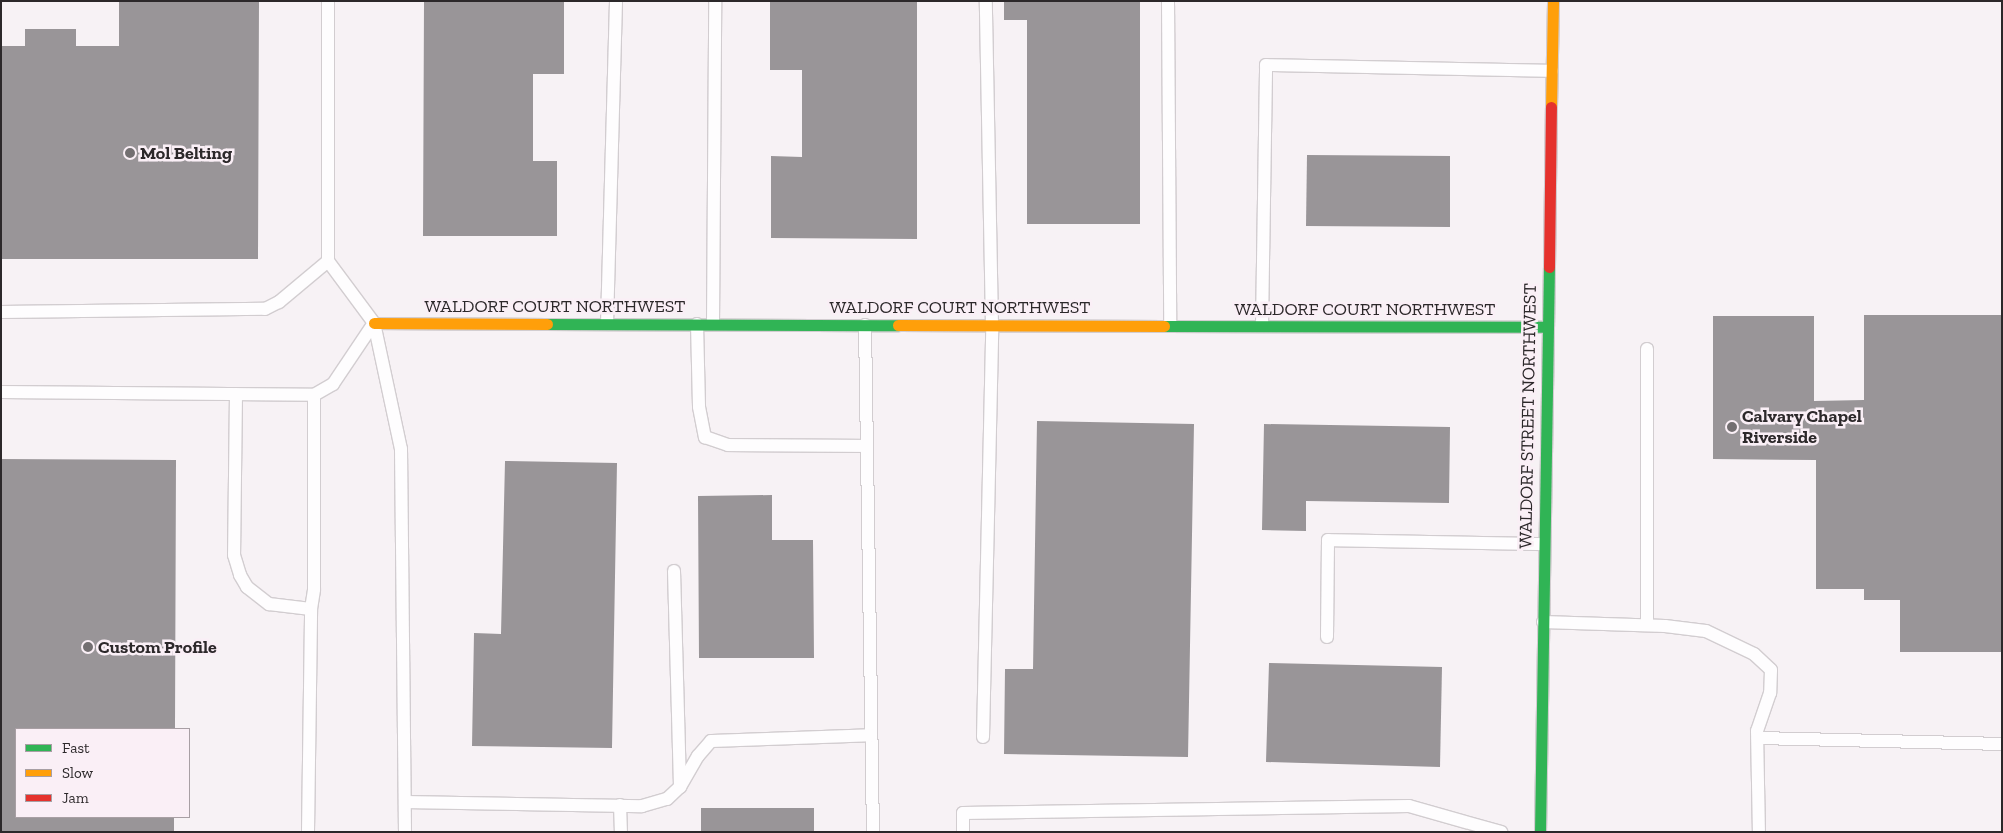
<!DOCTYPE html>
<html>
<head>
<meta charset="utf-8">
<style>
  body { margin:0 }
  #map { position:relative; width:2003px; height:833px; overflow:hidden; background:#f7f2f5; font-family:"Zilla Slab",serif }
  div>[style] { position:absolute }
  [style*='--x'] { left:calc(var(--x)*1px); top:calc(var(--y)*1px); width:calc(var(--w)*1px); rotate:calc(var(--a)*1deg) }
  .building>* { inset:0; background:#999598 }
  .roads { filter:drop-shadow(1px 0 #d2cdd0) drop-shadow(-1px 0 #d2cdd0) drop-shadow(0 1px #d2cdd0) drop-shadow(0 -1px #d2cdd0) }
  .lane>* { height:12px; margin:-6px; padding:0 6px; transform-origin:6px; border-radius:6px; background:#fefdfe }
  .fast>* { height:11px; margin:-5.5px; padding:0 5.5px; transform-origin:5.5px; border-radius:5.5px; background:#30b455 }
  .slow>* { height:11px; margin:-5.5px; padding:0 5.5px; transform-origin:5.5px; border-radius:5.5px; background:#ff9f0a }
  .jam>* { height:11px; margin:-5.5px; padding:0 5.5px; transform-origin:5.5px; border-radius:5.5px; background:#e5322d }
  .dots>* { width:14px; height:14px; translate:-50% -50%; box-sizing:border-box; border:2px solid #faeff6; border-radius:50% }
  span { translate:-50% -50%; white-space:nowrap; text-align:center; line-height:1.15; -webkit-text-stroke:5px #faeff6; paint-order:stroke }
  .poi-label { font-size:18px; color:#2c282a; font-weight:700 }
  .left { translate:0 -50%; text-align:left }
  .street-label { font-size:18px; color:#2c282a }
  .frame { position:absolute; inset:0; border:2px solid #2c282a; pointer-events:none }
  .legend { position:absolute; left:15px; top:728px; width:175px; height:90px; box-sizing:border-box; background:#faeff6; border:1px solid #a89fa4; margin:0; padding:6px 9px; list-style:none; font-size:15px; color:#2c282a }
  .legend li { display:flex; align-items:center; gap:10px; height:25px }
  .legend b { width:25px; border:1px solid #a89fa4 }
</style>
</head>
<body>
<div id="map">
  <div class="building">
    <div style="clip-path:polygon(119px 1px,259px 1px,258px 259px,1px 259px,1px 46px,25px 46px,25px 29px,76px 29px,76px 46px,119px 46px)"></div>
    <div style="clip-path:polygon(424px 1px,564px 1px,564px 74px,533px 74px,533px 161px,557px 161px,557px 236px,423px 236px)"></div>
    <div style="clip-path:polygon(770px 1px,917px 1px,917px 239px,771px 238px,771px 156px,802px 157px,802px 70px,770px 70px)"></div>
    <div style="clip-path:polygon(1004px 1px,1140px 1px,1140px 224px,1027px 224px,1027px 20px,1004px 20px)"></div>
    <div style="clip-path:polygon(1307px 155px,1450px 156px,1450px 227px,1306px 226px)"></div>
    <div style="clip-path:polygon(1864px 315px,2002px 315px,2002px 652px,1900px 652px,1900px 600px,1864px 600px,1864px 589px,1816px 589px,1816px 460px,1713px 459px,1713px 316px,1814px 316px,1814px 401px,1864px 400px)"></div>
    <div style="clip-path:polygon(1037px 421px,1194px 424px,1188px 757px,1004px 754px,1005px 669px,1033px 669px)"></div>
    <div style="clip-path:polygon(1264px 424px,1450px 427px,1449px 503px,1306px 501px,1306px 531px,1262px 530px)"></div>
    <div style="clip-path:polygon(1px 459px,176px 460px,175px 729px,16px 729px,16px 817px,174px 817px,174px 832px,1px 832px)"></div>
    <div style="clip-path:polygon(505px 461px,617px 463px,612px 748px,472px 746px,474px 633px,501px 634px)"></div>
    <div style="clip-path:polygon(772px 495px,772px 540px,813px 540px,814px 658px,699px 658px,698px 496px)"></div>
    <div style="clip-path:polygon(1269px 663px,1442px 667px,1440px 767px,1266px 762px)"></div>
    <div style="clip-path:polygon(701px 808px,814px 808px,814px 832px,701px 832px)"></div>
  </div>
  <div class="roads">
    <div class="lane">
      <div style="--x:328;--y:1;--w:260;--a:90"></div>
      <div style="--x:328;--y:261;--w:77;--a:53.4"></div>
      <div style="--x:374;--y:323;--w:129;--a:77.9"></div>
      <div style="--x:401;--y:449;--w:383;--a:89.4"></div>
      <div style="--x:1168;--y:1;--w:324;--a:89.6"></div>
      <div style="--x:1;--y:312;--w:264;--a:-0.7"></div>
      <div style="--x:265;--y:309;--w:16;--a:-27"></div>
      <div style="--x:279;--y:302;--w:64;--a:-39.9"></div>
      <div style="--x:607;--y:324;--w:323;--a:-88.4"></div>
      <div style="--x:697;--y:324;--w:83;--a:88.6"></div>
      <div style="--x:699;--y:407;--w:31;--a:79"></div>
      <div style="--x:705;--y:437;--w:24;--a:19"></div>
      <div style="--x:728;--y:445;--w:139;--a:0.4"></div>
      <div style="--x:713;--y:324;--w:323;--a:-89.6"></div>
      <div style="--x:865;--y:325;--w:507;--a:89.1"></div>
      <div style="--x:1262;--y:326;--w:261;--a:-89.1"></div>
      <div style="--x:1266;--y:65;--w:286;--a:1.2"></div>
      <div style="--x:1;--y:392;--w:313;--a:0.5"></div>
      <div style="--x:314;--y:395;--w:22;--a:-30"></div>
      <div style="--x:333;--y:384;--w:73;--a:-56.1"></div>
      <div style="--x:236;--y:394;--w:161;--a:90.7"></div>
      <div style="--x:234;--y:555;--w:21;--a:73"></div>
      <div style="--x:240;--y:575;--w:14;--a:60"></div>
      <div style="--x:247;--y:587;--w:28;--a:38"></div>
      <div style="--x:269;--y:604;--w:42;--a:6.8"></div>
      <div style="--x:674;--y:571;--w:216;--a:88.4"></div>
      <div style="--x:1543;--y:622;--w:122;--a:1.9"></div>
      <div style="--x:1665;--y:626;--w:41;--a:7"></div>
      <div style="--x:1706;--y:631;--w:53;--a:25.6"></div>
      <div style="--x:1754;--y:654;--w:23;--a:43"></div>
      <div style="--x:1771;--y:670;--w:23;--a:92"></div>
      <div style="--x:1770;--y:693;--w:40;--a:108.9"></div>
      <div style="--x:1757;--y:731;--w:101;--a:88.9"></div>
      <div style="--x:1647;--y:625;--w:276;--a:-90"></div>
      <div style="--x:1327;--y:637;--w:97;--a:-89.4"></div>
      <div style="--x:1328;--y:540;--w:215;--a:1.1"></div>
      <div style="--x:983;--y:737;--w:412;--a:-88.7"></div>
      <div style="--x:992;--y:325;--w:324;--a:-91.1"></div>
      <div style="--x:1758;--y:738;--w:244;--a:1.4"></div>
      <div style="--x:405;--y:802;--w:237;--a:1"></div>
      <div style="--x:642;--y:806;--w:26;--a:-16"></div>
      <div style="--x:667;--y:799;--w:18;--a:-43"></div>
      <div style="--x:680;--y:787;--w:36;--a:-60"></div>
      <div style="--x:698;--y:756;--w:20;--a:-49"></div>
      <div style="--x:711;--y:741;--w:160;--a:-2.1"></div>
      <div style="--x:620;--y:805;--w:27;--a:88"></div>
      <div style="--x:308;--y:832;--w:223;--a:-89.2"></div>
      <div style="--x:311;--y:609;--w:20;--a:-81"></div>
      <div style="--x:314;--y:589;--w:194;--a:-90"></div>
      <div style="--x:963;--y:832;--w:19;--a:-90"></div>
      <div style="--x:963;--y:813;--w:446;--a:-0.9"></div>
      <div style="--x:1409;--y:806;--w:96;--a:15.8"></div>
    </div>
    <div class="fast">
      <div style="--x:547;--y:324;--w:351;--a:0.2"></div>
      <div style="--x:1164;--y:326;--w:382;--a:0.1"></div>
      <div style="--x:1540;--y:832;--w:565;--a:-89.09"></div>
    </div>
    <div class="slow">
      <div style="--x:1551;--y:107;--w:106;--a:-88.9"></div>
      <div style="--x:374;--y:323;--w:173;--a:0.3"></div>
      <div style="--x:898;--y:325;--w:266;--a:0.2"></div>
    </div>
    <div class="jam">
      <div style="--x:1549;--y:267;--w:160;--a:-89.3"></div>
    </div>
  </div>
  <div class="dots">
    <div style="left:130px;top:153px;background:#736f71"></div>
    <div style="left:1732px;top:427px;background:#736f71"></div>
    <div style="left:88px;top:647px;background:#736f71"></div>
  </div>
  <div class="poi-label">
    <span class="left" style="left:140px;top:153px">Mol Belting</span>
    <span class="left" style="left:1742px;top:427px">Calvary Chapel<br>Riverside</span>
    <span class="left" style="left:98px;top:647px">Custom Profile</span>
  </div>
  <div class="street-label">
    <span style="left:555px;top:306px">WALDORF COURT NORTHWEST</span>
    <span style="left:960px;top:307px">WALDORF COURT NORTHWEST</span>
    <span style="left:1365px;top:309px">WALDORF COURT NORTHWEST</span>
    <span style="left:1528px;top:416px;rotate:-89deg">WALDORF STREET NORTHWEST</span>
  </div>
  <div class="frame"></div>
  <ul class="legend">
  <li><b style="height:6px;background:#30b455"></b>Fast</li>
  <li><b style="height:6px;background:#ff9f0a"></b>Slow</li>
  <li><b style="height:6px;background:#e5322d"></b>Jam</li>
  </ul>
</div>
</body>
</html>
